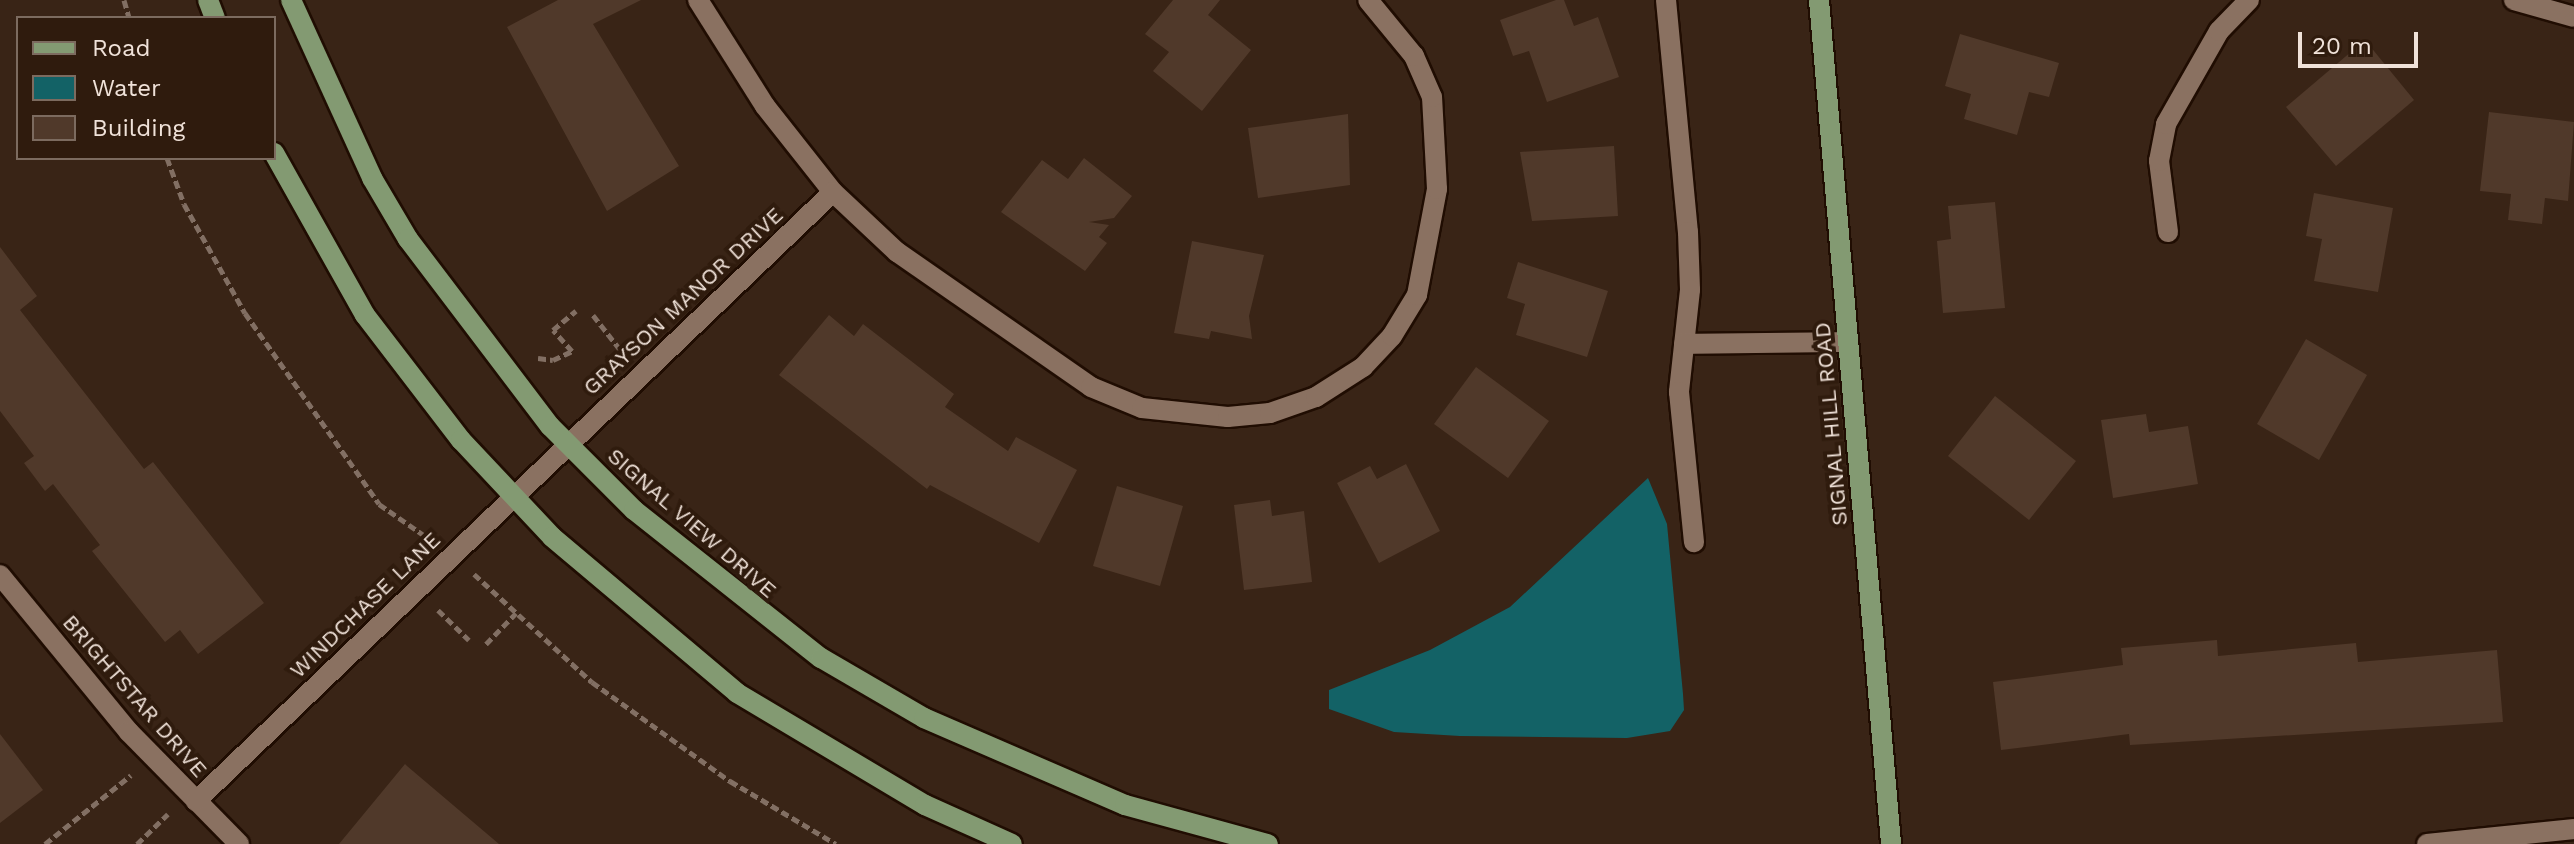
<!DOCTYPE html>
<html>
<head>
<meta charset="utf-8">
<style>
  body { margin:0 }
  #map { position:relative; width:2574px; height:844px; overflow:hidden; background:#392416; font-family:"Work Sans",sans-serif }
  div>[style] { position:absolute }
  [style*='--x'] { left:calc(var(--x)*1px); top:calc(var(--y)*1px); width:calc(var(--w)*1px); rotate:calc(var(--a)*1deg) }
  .water>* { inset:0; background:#136266 }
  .building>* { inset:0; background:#50392a }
  .path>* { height:5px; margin-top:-2.5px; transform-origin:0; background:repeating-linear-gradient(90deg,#826f63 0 8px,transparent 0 12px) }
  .roads { filter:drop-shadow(2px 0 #200d02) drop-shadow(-2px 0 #200d02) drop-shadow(0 2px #200d02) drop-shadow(0 -2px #200d02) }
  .minor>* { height:20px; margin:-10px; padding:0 10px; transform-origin:10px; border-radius:10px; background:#8a7161 }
  .major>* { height:20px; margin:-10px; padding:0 10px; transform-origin:10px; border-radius:10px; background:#839a72 }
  span { translate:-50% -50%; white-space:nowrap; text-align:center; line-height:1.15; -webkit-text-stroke:8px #2f1b0d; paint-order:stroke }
  .street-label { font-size:22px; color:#f0e2d9 }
  .legend { position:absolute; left:16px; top:16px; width:260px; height:144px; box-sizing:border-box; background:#2f1b0d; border:2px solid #7c6b5f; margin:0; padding:10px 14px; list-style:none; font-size:24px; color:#f0e2d9 }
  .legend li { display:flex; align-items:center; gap:16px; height:40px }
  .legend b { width:40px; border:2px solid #7c6b5f }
  .scale { position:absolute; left:2298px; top:32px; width:120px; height:36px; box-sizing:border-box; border:4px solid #f0e2d9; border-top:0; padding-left:10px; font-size:24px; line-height:28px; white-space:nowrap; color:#f0e2d9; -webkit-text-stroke:6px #2f1b0d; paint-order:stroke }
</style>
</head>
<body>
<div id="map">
  <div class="water">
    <div style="clip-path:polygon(1648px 478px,1667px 524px,1683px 694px,1684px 710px,1670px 731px,1627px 738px,1460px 736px,1394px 732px,1329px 709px,1329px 690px,1430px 650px,1510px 607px)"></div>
  </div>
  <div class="building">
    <div style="clip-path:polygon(558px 0,641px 0,593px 24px,679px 166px,607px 211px,507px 27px)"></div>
    <div style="clip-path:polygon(1173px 0,1220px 0,1208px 15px,1251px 50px,1202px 111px,1153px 71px,1169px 52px,1145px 34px)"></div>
    <div style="clip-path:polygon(1556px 0,1564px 0,1574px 26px,1598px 17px,1619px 77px,1547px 102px,1529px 51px,1513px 56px,1500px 20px)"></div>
    <div style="clip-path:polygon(1960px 34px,2059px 63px,2049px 97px,2029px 92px,2017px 135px,1964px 119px,1971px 94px,1945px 86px)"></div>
    <div style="clip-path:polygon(2365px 40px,2414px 100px,2336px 166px,2286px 107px)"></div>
    <div style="clip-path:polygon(2489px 112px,2574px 122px,2568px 201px,2545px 198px,2542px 224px,2508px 220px,2511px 194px,2480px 191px)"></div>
    <div style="clip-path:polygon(1348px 114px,1350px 185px,1258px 198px,1248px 128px)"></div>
    <div style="clip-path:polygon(1614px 146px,1618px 216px,1532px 221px,1520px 152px)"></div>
    <div style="clip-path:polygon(1084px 158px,1132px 196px,1114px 218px,1089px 222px,1109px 225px,1099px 237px,1107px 243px,1085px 271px,1001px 212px,1042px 160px,1068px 179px)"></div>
    <div style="clip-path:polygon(2314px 193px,2393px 208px,2378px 292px,2314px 281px,2322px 239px,2306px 236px)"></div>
    <div style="clip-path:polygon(1995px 202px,2005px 308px,1943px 313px,1937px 241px,1951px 239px,1948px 206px)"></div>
    <div style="clip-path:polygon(1192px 241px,1264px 255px,1249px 316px,1252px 339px,1211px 331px,1209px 339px,1174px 333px)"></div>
    <div style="clip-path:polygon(0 247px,37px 296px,20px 310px,144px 469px,153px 462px,264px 603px,198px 654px,180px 630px,165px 642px,92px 551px,100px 545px,53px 484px,45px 491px,24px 463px,34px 456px,0 411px)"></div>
    <div style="clip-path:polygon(1518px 262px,1608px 291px,1587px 357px,1516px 335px,1525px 304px,1507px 298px)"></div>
    <div style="clip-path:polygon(829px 315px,854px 336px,863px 324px,954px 394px,945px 407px,1008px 451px,1016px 437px,1077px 470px,1039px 543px,930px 485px,927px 489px,779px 375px)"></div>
    <div style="clip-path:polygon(2306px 339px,2367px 375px,2319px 460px,2257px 424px)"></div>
    <div style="clip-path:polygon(1476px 367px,1549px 421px,1508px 478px,1434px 424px)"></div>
    <div style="clip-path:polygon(1995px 396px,2076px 461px,2029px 520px,1948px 456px)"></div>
    <div style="clip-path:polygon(2146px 414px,2149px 432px,2188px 426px,2198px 484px,2113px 498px,2101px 420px)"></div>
    <div style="clip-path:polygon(1406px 464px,1440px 531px,1379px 563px,1337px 483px,1370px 466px,1377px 479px)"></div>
    <div style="clip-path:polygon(1117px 486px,1183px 506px,1160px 586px,1093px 566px)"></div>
    <div style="clip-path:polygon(1270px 500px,1272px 516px,1304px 511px,1312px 582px,1244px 590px,1234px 505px)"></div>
    <div style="clip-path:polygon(2217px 640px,2218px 656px,2356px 643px,2358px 662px,2497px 650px,2503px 722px,2130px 745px,2129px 734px,2001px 750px,1993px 682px,2123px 665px,2121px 648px)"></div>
    <div style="clip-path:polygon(0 734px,43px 790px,0 823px)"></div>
    <div style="clip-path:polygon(405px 764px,407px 766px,499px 844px,339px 844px)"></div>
  </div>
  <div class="path">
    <div style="--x:124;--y:0;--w:19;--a:74"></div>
    <div style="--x:167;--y:158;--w:49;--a:69.7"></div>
    <div style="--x:184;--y:204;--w:125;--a:60.8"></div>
    <div style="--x:245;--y:313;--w:233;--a:54.9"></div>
    <div style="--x:379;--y:504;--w:60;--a:34.8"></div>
    <div style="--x:593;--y:315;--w:47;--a:51.9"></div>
    <div style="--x:538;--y:358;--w:15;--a:8"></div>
    <div style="--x:553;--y:360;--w:21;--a:-25"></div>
    <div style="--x:572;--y:351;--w:28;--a:-132"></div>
    <div style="--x:553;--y:330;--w:30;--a:-40"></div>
    <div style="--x:474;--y:574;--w:160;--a:42.5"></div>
    <div style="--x:592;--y:682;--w:170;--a:35.7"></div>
    <div style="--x:730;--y:781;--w:123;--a:30.7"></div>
    <div style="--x:438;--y:610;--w:43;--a:44.1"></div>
    <div style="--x:486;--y:644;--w:43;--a:-45.9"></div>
    <div style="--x:45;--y:844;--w:110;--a:-38.7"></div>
    <div style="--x:137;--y:844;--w:43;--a:-44.1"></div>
  </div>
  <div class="roads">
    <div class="minor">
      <div style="--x:698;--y:0;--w:125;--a:57.7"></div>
      <div style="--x:765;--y:106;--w:110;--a:51.7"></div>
      <div style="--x:833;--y:192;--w:88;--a:43.2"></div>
      <div style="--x:897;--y:252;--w:236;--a:34.8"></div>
      <div style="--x:1091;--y:387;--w:55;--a:22.4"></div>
      <div style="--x:1142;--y:408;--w:86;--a:6"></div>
      <div style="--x:1228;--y:417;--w:42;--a:-5.4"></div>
      <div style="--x:1270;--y:413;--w:49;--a:-19.2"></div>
      <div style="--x:1316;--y:397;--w:56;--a:-32.6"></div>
      <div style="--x:1363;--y:367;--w:42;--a:-46.9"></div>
      <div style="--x:1392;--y:336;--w:48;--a:-58.6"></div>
      <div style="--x:1417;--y:295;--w:108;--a:-79.3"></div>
      <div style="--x:1437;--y:189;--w:92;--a:-93.1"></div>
      <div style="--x:1432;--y:97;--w:45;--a:-113.7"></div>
      <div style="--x:1414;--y:56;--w:72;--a:-129.4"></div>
      <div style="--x:1666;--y:0;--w:233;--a:84.6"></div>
      <div style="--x:1688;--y:232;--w:58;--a:88"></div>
      <div style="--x:1690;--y:290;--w:103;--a:96.2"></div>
      <div style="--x:1679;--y:392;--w:151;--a:84.3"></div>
      <div style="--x:2514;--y:0;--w:62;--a:15.8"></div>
      <div style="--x:2168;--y:232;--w:72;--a:-97.2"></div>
      <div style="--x:2159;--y:161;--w:38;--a:-79"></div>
      <div style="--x:2166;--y:124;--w:107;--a:-60.3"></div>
      <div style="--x:2219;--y:31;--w:43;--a:-45.9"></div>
      <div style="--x:1684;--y:344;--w:164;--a:-0.7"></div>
      <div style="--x:0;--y:575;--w:203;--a:50.6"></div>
      <div style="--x:129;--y:732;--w:157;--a:45.5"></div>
      <div style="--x:196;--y:801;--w:881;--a:-43.71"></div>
      <div style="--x:2427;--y:844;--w:148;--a:-5.8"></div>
    </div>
    <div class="major">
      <div style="--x:208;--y:0;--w:19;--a:69"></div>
      <div style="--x:291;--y:0;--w:196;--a:65.5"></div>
      <div style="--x:372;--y:178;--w:71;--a:59.5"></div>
      <div style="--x:408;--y:239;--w:235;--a:52.8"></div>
      <div style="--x:550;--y:426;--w:119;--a:45"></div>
      <div style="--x:634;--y:510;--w:238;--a:38.4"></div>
      <div style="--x:821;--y:658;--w:119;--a:30.2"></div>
      <div style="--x:924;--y:718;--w:219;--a:23.4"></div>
      <div style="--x:1125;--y:805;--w:148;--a:15.3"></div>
      <div style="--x:1819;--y:0;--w:847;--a:85.12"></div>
      <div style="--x:274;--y:153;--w:186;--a:60.7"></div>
      <div style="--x:365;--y:315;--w:158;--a:52.5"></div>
      <div style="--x:461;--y:440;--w:133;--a:46.8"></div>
      <div style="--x:552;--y:537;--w:242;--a:40.1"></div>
      <div style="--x:737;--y:693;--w:219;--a:30.8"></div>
      <div style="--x:925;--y:805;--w:95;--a:24.1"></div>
    </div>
  </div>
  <div class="street-label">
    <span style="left:683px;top:301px;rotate:-43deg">GRAYSON MANOR DRIVE</span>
    <span style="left:1831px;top:424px;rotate:-95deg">SIGNAL HILL ROAD</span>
    <span style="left:692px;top:523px;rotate:41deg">SIGNAL VIEW DRIVE</span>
    <span style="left:365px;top:605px;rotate:-44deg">WINDCHASE LANE</span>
    <span style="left:135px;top:696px;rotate:49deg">BRIGHTSTAR DRIVE</span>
  </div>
  <ul class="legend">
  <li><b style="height:10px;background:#839a72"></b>Road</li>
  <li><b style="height:22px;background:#136266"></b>Water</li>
  <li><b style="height:22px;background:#50392a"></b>Building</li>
  </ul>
  <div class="scale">20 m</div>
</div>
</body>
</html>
